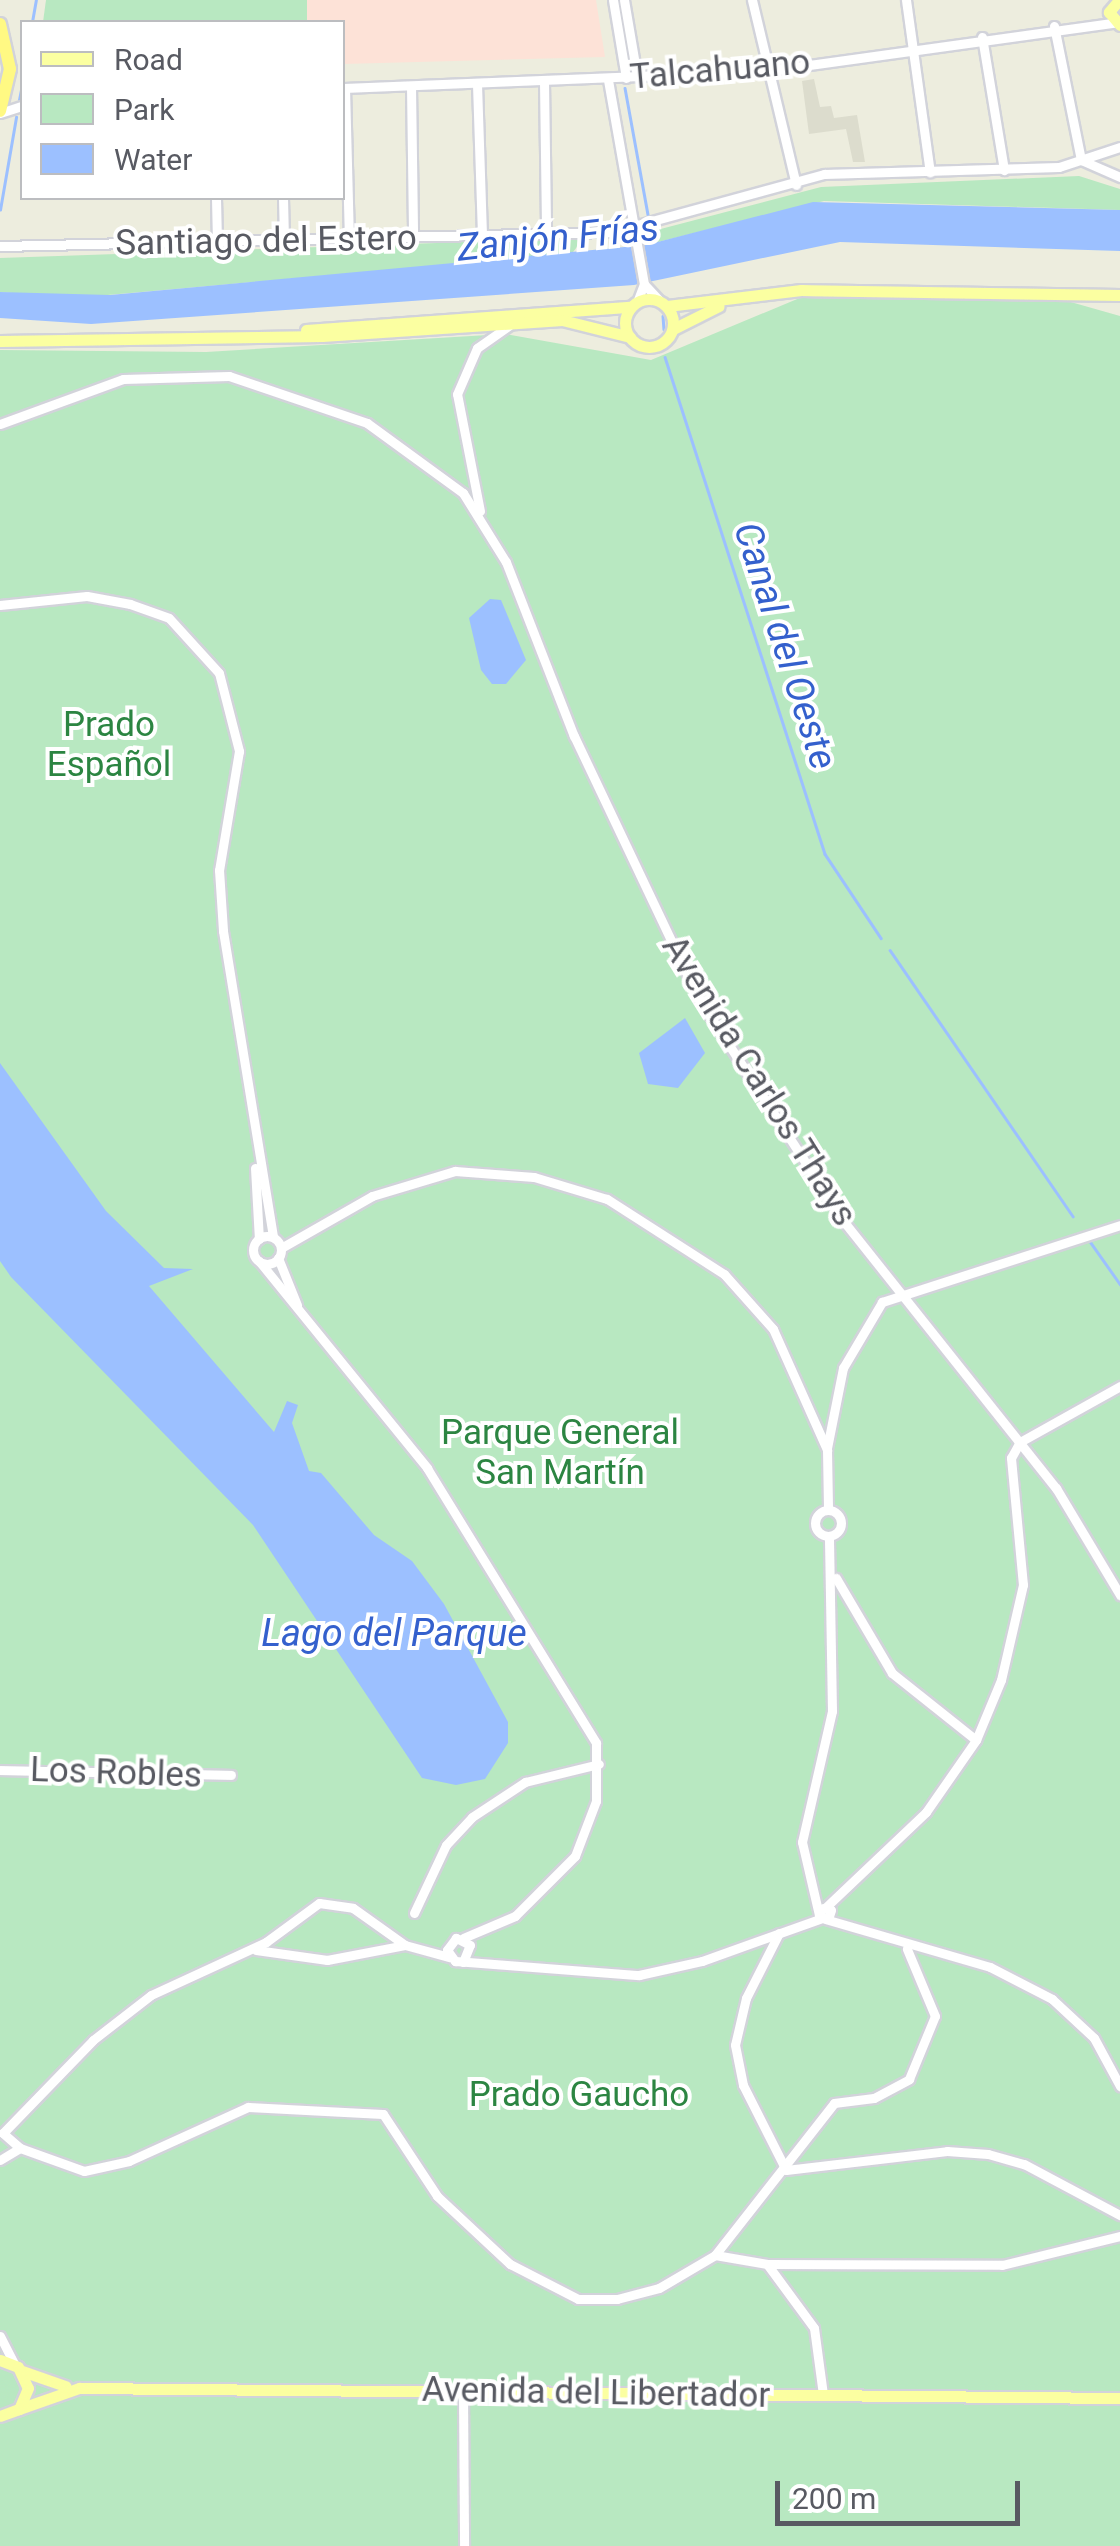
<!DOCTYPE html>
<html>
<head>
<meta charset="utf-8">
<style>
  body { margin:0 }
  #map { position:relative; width:1120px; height:2546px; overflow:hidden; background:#ededde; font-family:Roboto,sans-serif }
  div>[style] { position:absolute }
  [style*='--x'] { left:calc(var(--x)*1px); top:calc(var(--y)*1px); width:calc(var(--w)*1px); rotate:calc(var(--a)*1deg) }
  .education>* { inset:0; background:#dcdccd }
  .medical>* { inset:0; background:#fde2d7 }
  .green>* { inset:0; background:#b8e8c1 }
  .water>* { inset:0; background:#9cc0ff }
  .stream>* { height:2.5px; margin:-1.25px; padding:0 1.25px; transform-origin:1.25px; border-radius:1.25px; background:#9cc0ff }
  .roads { filter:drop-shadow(2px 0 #d2d3da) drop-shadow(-2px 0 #d2d3da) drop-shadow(0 2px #d2d3da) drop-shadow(0 -2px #d2d3da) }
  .minor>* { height:9px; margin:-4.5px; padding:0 4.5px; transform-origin:4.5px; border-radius:4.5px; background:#fff }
  .minor>.ring { margin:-4.5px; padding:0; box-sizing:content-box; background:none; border:9px solid #fff; border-radius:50% }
  .major>* { height:11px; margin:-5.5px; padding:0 5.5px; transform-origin:5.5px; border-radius:5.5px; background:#fbffa1 }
  .major>.ring { margin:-5.5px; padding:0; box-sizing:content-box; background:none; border:11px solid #fbffa1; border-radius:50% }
  .highway>* { height:12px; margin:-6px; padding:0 6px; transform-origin:6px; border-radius:6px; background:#fff983 }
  span { translate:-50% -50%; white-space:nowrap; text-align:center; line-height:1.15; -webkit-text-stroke:8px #fff; paint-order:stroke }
  .street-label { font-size:35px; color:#585a62 }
  .park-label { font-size:35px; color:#2c8542 }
  .water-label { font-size:38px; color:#3460cd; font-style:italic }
  .legend { position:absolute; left:20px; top:20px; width:325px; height:180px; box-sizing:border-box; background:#fff; border:2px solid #bcbdc0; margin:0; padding:12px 18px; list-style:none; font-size:30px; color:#585a62 }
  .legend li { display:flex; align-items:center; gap:20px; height:50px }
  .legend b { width:50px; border:2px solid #bcbdc0 }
  .scale { position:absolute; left:775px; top:2481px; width:245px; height:45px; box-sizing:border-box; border:5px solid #585a62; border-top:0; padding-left:12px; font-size:30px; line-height:35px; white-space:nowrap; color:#585a62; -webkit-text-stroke:8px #fff; paint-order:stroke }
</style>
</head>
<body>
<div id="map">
  <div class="education">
    <div style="clip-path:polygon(814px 79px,820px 107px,831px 106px,834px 118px,857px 115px,865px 162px,853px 162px,846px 129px,809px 134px,802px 81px)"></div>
  </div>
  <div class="medical">
    <div style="clip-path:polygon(307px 0,596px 0,605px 57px,343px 64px,342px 22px,307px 22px)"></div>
  </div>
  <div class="green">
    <div style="clip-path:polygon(46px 0,307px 0,307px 22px,43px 22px)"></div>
    <div style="clip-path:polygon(1079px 176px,1120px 189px,1120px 210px,824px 201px,654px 243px,653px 231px,821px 187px)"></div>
    <div style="clip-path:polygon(584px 238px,573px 252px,521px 258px,74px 298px,0 292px,0 258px)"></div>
    <div style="clip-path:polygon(1046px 295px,1120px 316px,1120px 2546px,0 2546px,0 350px,206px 352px,505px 334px,651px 360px,802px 297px)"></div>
  </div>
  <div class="water">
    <div style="clip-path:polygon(813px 202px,1120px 210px,1120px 251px,840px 242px,634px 285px,91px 324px,0 318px,0 292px,110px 295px,646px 245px)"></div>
    <div style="clip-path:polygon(490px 599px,501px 600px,526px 660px,506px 684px,492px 684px,481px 670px,469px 618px)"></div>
    <div style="clip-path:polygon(685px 1018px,705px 1053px,678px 1088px,648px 1084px,639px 1053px)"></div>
    <div style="clip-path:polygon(0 1063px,106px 1211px,164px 1268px,193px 1269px,149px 1286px,274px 1432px,287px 1401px,298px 1405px,292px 1423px,309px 1471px,321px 1473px,374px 1535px,412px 1561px,444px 1604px,508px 1722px,508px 1743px,485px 1779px,456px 1785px,422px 1778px,253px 1525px,11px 1277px,0 1261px)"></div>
  </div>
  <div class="stream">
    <div style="--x:32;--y:22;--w:22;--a:-80"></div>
    <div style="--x:625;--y:88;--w:134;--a:79.7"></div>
    <div style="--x:19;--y:100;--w:10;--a:-79"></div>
    <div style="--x:0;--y:210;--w:94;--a:-80.2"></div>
    <div style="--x:663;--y:316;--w:13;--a:86"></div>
    <div style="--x:665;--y:357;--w:522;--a:72.15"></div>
    <div style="--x:825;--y:854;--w:101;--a:56.3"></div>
    <div style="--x:890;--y:950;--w:323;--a:55.5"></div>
    <div style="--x:1089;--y:1240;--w:54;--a:54.8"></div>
  </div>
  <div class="roads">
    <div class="minor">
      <div style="--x:613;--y:0;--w:79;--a:80.5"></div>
      <div style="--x:624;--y:0;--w:77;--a:80.3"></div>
      <div style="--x:752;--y:0;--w:190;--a:76.6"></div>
      <div style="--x:906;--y:0;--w:174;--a:82.1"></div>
      <div style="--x:1054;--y:26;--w:137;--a:78.6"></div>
      <div style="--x:982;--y:37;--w:135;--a:80.6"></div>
      <div style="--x:608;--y:80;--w:207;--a:80"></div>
      <div style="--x:644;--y:284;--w:23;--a:47"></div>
      <div style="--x:544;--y:82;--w:151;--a:89.2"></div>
      <div style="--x:477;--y:84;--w:152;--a:88.1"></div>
      <div style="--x:411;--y:86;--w:152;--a:89.2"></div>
      <div style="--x:342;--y:88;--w:424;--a:-2.3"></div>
      <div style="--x:766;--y:71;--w:351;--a:-7.9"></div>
      <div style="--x:345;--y:88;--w:151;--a:88.5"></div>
      <div style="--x:0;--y:113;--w:23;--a:-18"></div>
      <div style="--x:1081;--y:160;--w:43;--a:23.6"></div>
      <div style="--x:216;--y:198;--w:43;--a:88.7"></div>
      <div style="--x:283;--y:198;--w:42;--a:88.6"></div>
      <div style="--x:0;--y:246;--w:612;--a:-1.31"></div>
      <div style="--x:612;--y:232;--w:220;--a:-15.3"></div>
      <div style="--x:824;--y:174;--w:235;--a:-1.7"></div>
      <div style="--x:1059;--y:167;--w:64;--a:-18.2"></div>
      <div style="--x:637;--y:302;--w:19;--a:-69"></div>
      <div style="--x:0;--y:424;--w:131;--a:-20.1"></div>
      <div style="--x:123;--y:379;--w:106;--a:-1.6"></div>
      <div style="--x:229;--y:376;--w:146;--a:18.8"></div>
      <div style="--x:367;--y:423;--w:119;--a:36.1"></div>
      <div style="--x:463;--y:493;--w:81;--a:58.1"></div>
      <div style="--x:506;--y:562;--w:187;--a:68.7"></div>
      <div style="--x:574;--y:736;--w:291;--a:64.6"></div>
      <div style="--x:699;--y:999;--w:267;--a:56.9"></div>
      <div style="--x:845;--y:1223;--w:339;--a:51.5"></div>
      <div style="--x:1056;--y:1488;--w:125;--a:59.1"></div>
      <div style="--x:480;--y:511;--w:119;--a:-101.1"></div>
      <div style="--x:457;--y:394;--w:50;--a:-66.5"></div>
      <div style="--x:477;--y:348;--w:39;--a:-35"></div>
      <div style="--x:0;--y:605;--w:87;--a:-5.9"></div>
      <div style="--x:87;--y:596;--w:44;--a:10.5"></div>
      <div style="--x:130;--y:604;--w:41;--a:19.7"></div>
      <div style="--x:169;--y:618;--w:74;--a:47.7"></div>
      <div style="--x:219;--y:673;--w:81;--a:75.6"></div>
      <div style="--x:239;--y:751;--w:121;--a:99.5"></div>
      <div style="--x:219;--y:870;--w:61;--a:86.2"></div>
      <div style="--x:223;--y:931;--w:310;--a:80.7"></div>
      <div style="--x:255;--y:1168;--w:71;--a:86.8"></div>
      <div class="ring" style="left:253px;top:1236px;width:19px;height:19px"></div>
      <div style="--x:281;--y:1248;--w:105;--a:-29.7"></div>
      <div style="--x:372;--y:1196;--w:87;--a:-16.8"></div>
      <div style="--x:455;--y:1171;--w:79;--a:4.3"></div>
      <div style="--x:534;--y:1177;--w:76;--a:16.8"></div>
      <div style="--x:607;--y:1199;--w:139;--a:32.7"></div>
      <div style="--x:724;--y:1274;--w:74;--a:48.3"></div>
      <div style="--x:773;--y:1329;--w:133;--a:65.9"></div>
      <div style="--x:827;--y:1450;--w:59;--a:89"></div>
      <div style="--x:278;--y:1258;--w:51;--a:68"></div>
      <div style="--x:259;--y:1261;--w:267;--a:50.9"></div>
      <div style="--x:427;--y:1468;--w:323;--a:58.4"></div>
      <div style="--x:596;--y:1743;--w:58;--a:90"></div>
      <div style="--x:596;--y:1801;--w:59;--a:110.9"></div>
      <div style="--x:575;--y:1856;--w:85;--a:135"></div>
      <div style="--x:515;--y:1916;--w:56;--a:157.1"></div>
      <div style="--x:827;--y:1448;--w:82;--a:-78.7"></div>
      <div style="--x:843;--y:1368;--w:77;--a:-59.4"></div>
      <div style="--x:882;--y:1302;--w:250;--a:-17.9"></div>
      <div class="ring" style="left:815px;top:1510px;width:17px;height:17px"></div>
      <div style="--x:836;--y:1578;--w:110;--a:59.5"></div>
      <div style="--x:892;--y:1673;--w:107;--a:38.6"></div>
      <div style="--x:0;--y:1770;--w:231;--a:1.2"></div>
      <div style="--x:826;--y:1907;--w:138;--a:-43.5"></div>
      <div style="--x:926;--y:1812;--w:88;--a:-55.2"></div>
      <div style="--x:976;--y:1740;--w:65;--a:-67.4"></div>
      <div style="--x:1001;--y:1680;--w:98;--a:-77"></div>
      <div style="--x:1023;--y:1585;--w:128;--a:-95.4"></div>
      <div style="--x:1011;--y:1458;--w:18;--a:-61"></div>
      <div style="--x:1020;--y:1442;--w:115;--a:-29.2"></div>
      <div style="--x:823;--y:1908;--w:8;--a:14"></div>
      <div style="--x:831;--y:1910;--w:9;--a:108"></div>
      <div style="--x:828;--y:1919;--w:10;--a:-156"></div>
      <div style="--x:819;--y:1915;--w:75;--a:-103.1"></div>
      <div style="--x:802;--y:1842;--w:134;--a:-77.1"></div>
      <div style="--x:832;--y:1711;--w:175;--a:-91"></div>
      <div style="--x:414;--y:1913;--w:75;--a:-64.8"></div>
      <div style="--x:446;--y:1845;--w:38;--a:-47"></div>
      <div style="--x:472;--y:1817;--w:64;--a:-33.4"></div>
      <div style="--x:525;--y:1782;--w:76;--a:-13.7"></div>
      <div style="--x:825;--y:1919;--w:172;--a:16.2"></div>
      <div style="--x:990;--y:1967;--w:70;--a:27.3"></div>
      <div style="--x:1052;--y:1999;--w:57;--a:42.9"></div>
      <div style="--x:1094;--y:2038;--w:55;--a:61.6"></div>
      <div style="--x:779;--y:1933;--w:73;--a:116.9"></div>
      <div style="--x:746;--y:1998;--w:48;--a:103.2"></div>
      <div style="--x:735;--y:2045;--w:41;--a:78.7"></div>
      <div style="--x:743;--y:2085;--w:95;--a:63.2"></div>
      <div style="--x:256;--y:1950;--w:72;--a:8"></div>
      <div style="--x:327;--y:1960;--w:79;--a:-10.9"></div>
      <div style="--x:405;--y:1945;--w:46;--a:15.3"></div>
      <div style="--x:463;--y:1962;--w:18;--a:-68"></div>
      <div style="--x:470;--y:1945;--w:16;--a:-153"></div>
      <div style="--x:456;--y:1938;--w:15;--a:127"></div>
      <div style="--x:447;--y:1950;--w:14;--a:54"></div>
      <div style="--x:455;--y:1961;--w:185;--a:4.4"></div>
      <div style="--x:639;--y:1975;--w:65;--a:-12.5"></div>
      <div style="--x:702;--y:1961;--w:127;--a:-19.7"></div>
      <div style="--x:3;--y:2133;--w:129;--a:-45.9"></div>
      <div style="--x:93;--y:2040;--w:73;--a:-37.8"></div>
      <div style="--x:151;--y:1995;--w:127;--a:-24.7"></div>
      <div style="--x:266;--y:1942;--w:66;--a:-36.3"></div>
      <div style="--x:319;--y:1903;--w:34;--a:8"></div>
      <div style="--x:353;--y:1908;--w:64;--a:35.4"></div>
      <div style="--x:20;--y:2148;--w:68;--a:19.8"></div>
      <div style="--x:84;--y:2171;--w:46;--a:-12.5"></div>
      <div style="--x:129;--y:2161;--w:131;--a:-24.4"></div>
      <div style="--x:248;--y:2107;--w:135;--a:3"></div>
      <div style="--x:383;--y:2114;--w:98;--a:56.6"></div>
      <div style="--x:437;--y:2196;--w:100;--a:43"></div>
      <div style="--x:510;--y:2264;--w:76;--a:27.2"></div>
      <div style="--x:578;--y:2299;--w:39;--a:0"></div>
      <div style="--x:617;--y:2299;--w:43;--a:-14.7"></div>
      <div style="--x:659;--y:2288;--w:65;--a:-30.5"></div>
      <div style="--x:715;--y:2255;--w:193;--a:-51.9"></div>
      <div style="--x:834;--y:2103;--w:40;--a:-7.1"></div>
      <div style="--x:874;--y:2098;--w:40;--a:-28"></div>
      <div style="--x:909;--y:2079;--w:68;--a:-67.6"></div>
      <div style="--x:935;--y:2016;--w:73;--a:-112.7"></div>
      <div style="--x:0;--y:2160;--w:23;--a:-31"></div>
      <div style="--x:20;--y:2148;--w:23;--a:-139"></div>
      <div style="--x:786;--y:2170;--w:162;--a:-6.7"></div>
      <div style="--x:947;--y:2151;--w:41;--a:4.2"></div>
      <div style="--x:988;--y:2154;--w:37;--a:16"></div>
      <div style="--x:1024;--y:2164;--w:109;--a:28"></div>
      <div style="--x:715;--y:2255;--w:53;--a:9.8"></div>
      <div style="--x:767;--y:2264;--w:235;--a:0.2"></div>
      <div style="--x:1002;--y:2265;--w:122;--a:-13.8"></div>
      <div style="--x:767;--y:2264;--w:79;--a:53.7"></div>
      <div style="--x:814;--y:2328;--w:68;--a:82.3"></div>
      <div style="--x:0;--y:2336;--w:31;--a:63"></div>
      <div style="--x:463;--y:2391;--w:155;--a:89.6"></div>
    </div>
    <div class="major">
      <div style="--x:1119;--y:0;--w:16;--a:130"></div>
      <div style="--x:1109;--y:12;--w:17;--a:50"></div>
      <div class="ring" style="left:625px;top:299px;width:37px;height:37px"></div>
      <div style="--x:667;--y:306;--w:135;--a:-6.8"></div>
      <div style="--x:801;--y:290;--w:319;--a:0.9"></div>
      <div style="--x:673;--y:329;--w:51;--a:-26.6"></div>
      <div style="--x:306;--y:330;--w:325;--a:-4.1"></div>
      <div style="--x:0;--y:341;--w:322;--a:-0.9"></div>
      <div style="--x:322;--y:336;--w:241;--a:-3.8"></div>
      <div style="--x:562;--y:320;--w:70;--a:14"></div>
      <div style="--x:0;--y:2360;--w:19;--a:21"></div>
      <div style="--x:18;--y:2367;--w:23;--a:65"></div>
      <div style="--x:28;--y:2388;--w:23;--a:113"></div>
      <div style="--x:19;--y:2409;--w:20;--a:160"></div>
      <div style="--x:22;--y:2371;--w:46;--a:19.2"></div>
      <div style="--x:19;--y:2409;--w:64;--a:-19.3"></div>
      <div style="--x:79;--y:2388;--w:1041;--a:0.55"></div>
    </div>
    <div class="highway">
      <div style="--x:0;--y:24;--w:46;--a:77.5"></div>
      <div style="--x:10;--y:69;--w:43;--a:103.4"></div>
    </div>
  </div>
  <div class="street-label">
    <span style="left:720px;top:70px;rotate:-5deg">Talcahuano</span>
    <span style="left:266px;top:241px;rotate:-1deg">Santiago del Estero</span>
    <span style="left:759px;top:1081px;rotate:58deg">Avenida Carlos Thays</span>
    <span style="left:116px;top:1773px;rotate:2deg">Los Robles</span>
    <span style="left:596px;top:2393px;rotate:1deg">Avenida del Libertador</span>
  </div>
  <div class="park-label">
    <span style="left:109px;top:745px">Prado<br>Español</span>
    <span style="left:560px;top:1453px">Parque General<br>San Martín</span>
    <span style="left:579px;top:2095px">Prado Gaucho</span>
  </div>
  <div class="water-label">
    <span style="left:558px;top:238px;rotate:-6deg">Zanjón Frías</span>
    <span style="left:785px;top:646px;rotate:72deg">Canal del Oeste</span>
    <span style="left:394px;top:1634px">Lago del Parque</span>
  </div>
  <ul class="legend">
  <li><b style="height:12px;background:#fbffa1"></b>Road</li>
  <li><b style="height:28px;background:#b8e8c1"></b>Park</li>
  <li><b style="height:28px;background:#9cc0ff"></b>Water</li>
  </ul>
  <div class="scale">200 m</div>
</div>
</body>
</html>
